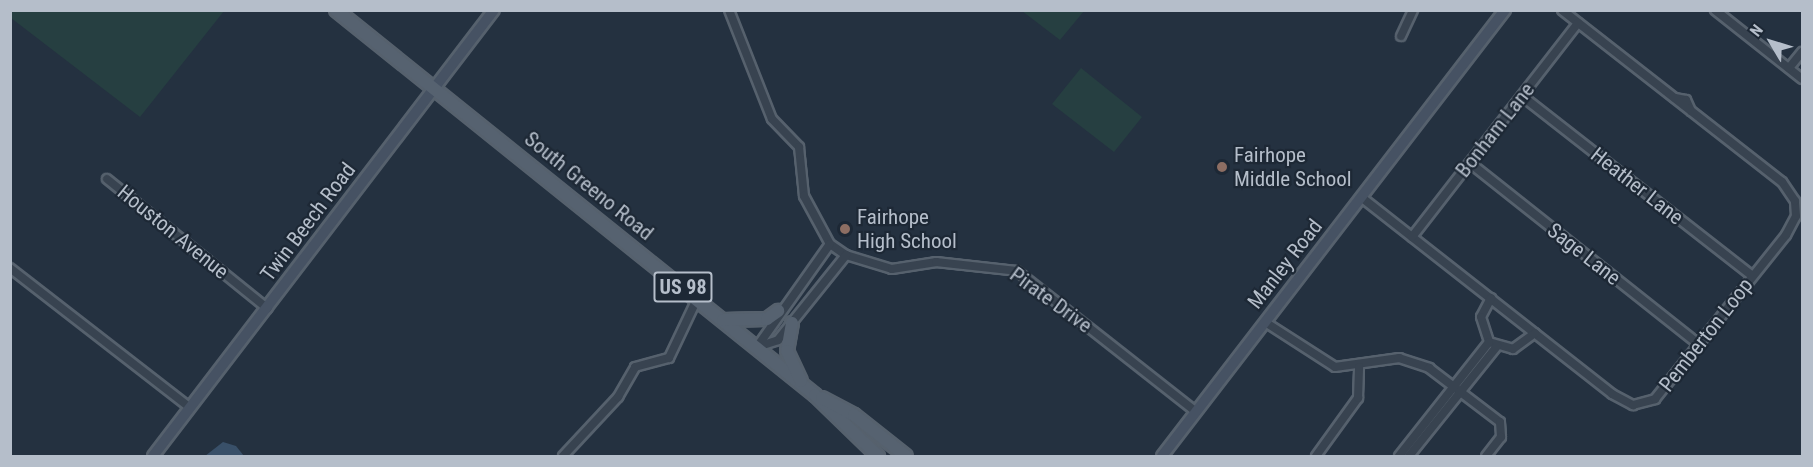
<!DOCTYPE html>
<html>
<head>
<meta charset="utf-8">
<style>
  body { margin:0 }
  #map { position:relative; width:1813px; height:467px; overflow:hidden; background:#243140; font-family:"Roboto Condensed",sans-serif }
  div>[style] { position:absolute }
  [style*='--x'] { left:calc(var(--x)*1px); top:calc(var(--y)*1px); width:calc(var(--w)*1px); rotate:calc(var(--a)*1deg) }
  .green>* { inset:0; background:#263f41 }
  .water>* { inset:0; background:#395069 }
  .roads { filter:drop-shadow(2px 0 #56616d) drop-shadow(-2px 0 #56616d) drop-shadow(0 2px #56616d) drop-shadow(0 -2px #56616d) }
  .street>* { height:8px; margin:-4px; padding:0 4px; transform-origin:4px; border-radius:4px; background:#384350 }
  .secondary>* { height:10px; margin:-5px; padding:0 5px; transform-origin:5px; border-radius:5px; background:#465263 }
  .primary>* { height:12px; margin:-6px; padding:0 6px; transform-origin:6px; border-radius:6px; background:#566270 }
  .dots>* { width:16px; height:16px; translate:-50% -50%; box-sizing:border-box; border:3px solid #1d2835; border-radius:50% }
  span { translate:-50% -50%; white-space:nowrap; text-align:center; line-height:1.15; -webkit-text-stroke:4.5px #1d2835; paint-order:stroke }
  .shield-label span { padding:2px 4px; background:#1d2835; border:2px solid; border-radius:4px; -webkit-text-stroke-width:0 }
  .shield-label { font-size:20px; color:#b5beca; font-weight:700 }
  .street-label { font-size:21px; color:#b5beca }
  .poi-label { font-size:21px; color:#b5beca }
  .left { translate:0 -50%; text-align:left }
  .frame { position:absolute; inset:0; border:12px solid #b5beca; pointer-events:none }
  .north { position:absolute; left:1741px; top:12px; width:60px; height:60px; -webkit-text-stroke:4px #1d2835; paint-order:stroke; rotate:308deg; font-size:16px; font-weight:700; line-height:24px; text-align:center; color:#b5beca }
  .north::after { content:''; display:block; margin:auto; width:21px; height:27px; background:#b5beca; clip-path:polygon(50% 0,100% 100%,50% 72%,0 100%) }
</style>
</head>
<body>
<div id="map">
  <div class="green">
    <div style="clip-path:polygon(11px 10px,224px 10px,224px 11px,140px 117px,11px 18px)"></div>
    <div style="clip-path:polygon(1022px 11px,1084px 10px,1084px 11px,1060px 40px)"></div>
    <div style="clip-path:polygon(1081px 68px,1142px 117px,1114px 152px,1052px 104px)"></div>
  </div>
  <div class="water">
    <div style="clip-path:polygon(223px 442px,236px 446px,244px 456px,205px 456px)"></div>
  </div>
  <div class="roads">
    <div class="street">
      <div style="--x:729;--y:10;--w:117;--a:68.5"></div>
      <div style="--x:772;--y:119;--w:39;--a:46"></div>
      <div style="--x:799;--y:147;--w:49;--a:84.2"></div>
      <div style="--x:804;--y:196;--w:55;--a:61.6"></div>
      <div style="--x:830;--y:244;--w:19;--a:35"></div>
      <div style="--x:846;--y:255;--w:48;--a:16.9"></div>
      <div style="--x:892;--y:269;--w:45;--a:-9"></div>
      <div style="--x:936;--y:262;--w:81;--a:6.3"></div>
      <div style="--x:1017;--y:271;--w:228;--a:38.2"></div>
      <div style="--x:1715;--y:10;--w:111;--a:38.4"></div>
      <div style="--x:1401;--y:36;--w:29;--a:-65"></div>
      <div style="--x:1789;--y:68;--w:21;--a:-51"></div>
      <div style="--x:1522;--y:96;--w:292;--a:38"></div>
      <div style="--x:1675;--y:98;--w:11;--a:10"></div>
      <div style="--x:1686;--y:100;--w:12;--a:66"></div>
      <div style="--x:1470;--y:163;--w:293;--a:38.4"></div>
      <div style="--x:107;--y:179;--w:206;--a:38.9"></div>
      <div style="--x:1361;--y:197;--w:319;--a:38.1"></div>
      <div style="--x:1612;--y:394;--w:24;--a:28"></div>
      <div style="--x:1633;--y:405;--w:23;--a:-15"></div>
      <div style="--x:1655;--y:399;--w:210;--a:-51.4"></div>
      <div style="--x:1786;--y:235;--w:21;--a:-62"></div>
      <div style="--x:1796;--y:216;--w:15;--a:-94"></div>
      <div style="--x:1795;--y:201;--w:23;--a:-124"></div>
      <div style="--x:1782;--y:182;--w:279;--a:-142"></div>
      <div style="--x:1412;--y:237;--w:271;--a:-52.2"></div>
      <div style="--x:10;--y:268;--w:227;--a:37.8"></div>
      <div style="--x:1491;--y:298;--w:21;--a:118"></div>
      <div style="--x:1481;--y:317;--w:26;--a:72"></div>
      <div style="--x:1489;--y:342;--w:25;--a:16"></div>
      <div style="--x:1513;--y:349;--w:27;--a:-36"></div>
      <div style="--x:1265;--y:322;--w:83;--a:32.7"></div>
      <div style="--x:1335;--y:367;--w:65;--a:-8"></div>
      <div style="--x:1399;--y:358;--w:32;--a:18"></div>
      <div style="--x:1429;--y:368;--w:89;--a:37.3"></div>
      <div style="--x:1500;--y:422;--w:15;--a:86"></div>
      <div style="--x:1501;--y:437;--w:24;--a:128"></div>
      <div style="--x:757;--y:347;--w:22;--a:-18"></div>
      <div style="--x:778;--y:340;--w:109;--a:-51.3"></div>
      <div style="--x:757;--y:347;--w:126;--a:-54.7"></div>
      <div style="--x:563;--y:456;--w:81;--a:-47"></div>
      <div style="--x:618;--y:397;--w:34;--a:-60"></div>
      <div style="--x:635;--y:367;--w:35;--a:-15"></div>
      <div style="--x:669;--y:358;--w:65;--a:-64.6"></div>
      <div style="--x:1316;--y:456;--w:72;--a:-54.1"></div>
      <div style="--x:1358;--y:398;--w:31;--a:-88"></div>
      <div style="--x:1399;--y:456;--w:145;--a:-51.7"></div>
      <div style="--x:1409;--y:456;--w:141;--a:-51.3"></div>
    </div>
    <div class="secondary">
      <div style="--x:153;--y:456;--w:561;--a:-52.6"></div>
      <div style="--x:1162;--y:456;--w:563;--a:-52.44"></div>
    </div>
    <div class="primary">
      <div style="--x:336;--y:10;--w:615;--a:38.79"></div>
      <div style="--x:815;--y:395;--w:88;--a:44.1"></div>
      <div style="--x:723;--y:320;--w:44;--a:-1.3"></div>
      <div style="--x:767;--y:319;--w:14;--a:-36"></div>
      <div style="--x:792;--y:323;--w:28;--a:100"></div>
      <div style="--x:787;--y:351;--w:33;--a:65"></div>
      <div style="--x:822;--y:398;--w:36;--a:28"></div>
      <div style="--x:854;--y:415;--w:66;--a:38.3"></div>
    </div>
  </div>
  <div class="dots">
    <div style="left:1222px;top:167px;background:#8d6e63"></div>
    <div style="left:845px;top:229px;background:#8d6e63"></div>
  </div>
  <div class="shield-label">
    <span style="left:683px;top:287px">US 98</span>
  </div>
  <div class="street-label">
    <span style="left:1495px;top:130px;rotate:-52deg">Bonham Lane</span>
    <span style="left:589px;top:186px;rotate:39deg">South Greeno Road</span>
    <span style="left:1637px;top:186px;rotate:38deg">Heather Lane</span>
    <span style="left:308px;top:222px;rotate:-53deg">Twin Beech Road</span>
    <span style="left:173px;top:232px;rotate:39deg">Houston Avenue</span>
    <span style="left:1584px;top:254px;rotate:38deg">Sage Lane</span>
    <span style="left:1285px;top:264px;rotate:-52deg">Manley Road</span>
    <span style="left:1051px;top:300px;rotate:36deg">Pirate Drive</span>
    <span style="left:1706px;top:335px;rotate:-52deg">Pemberton Loop</span>
  </div>
  <div class="poi-label">
    <span class="left" style="left:1234px;top:167px">Fairhope<br>Middle School</span>
    <span class="left" style="left:857px;top:229px">Fairhope<br>High School</span>
  </div>
  <div class="frame"></div>
  <div class="north">N</div>
</div>
</body>
</html>
